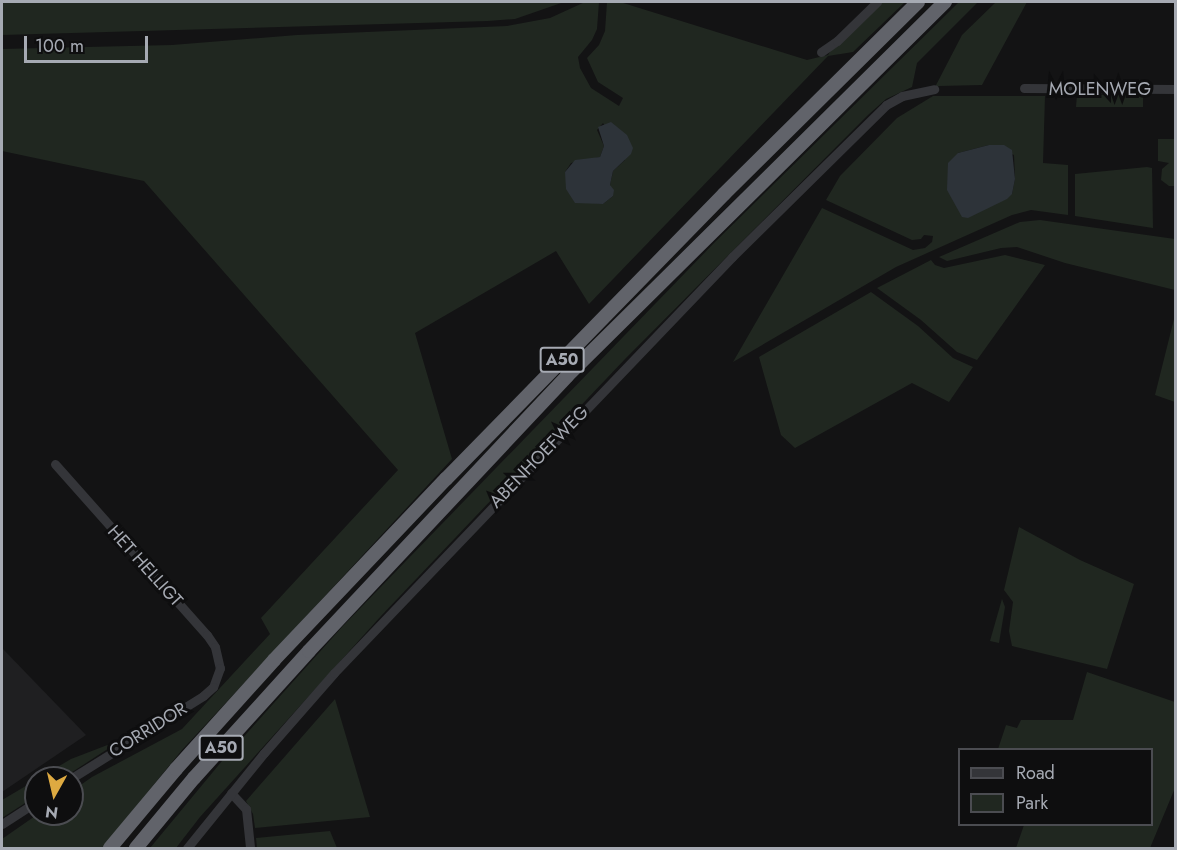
<!DOCTYPE html>
<html>
<head>
<meta charset="utf-8">
<style>
  body { margin:0 }
  #map { position:relative; width:1177px; height:850px; overflow:hidden; background:#131314; font-family:Jost,sans-serif }
  div>[style] { position:absolute }
  [style*='--x'] { left:calc(var(--x)*1px); top:calc(var(--y)*1px); width:calc(var(--w)*1px); rotate:calc(var(--a)*1deg) }
  .built>* { inset:0; background:#1f1f21 }
  .green>* { inset:0; background:#202720 }
  .water>* { inset:0; background:#2d3339 }
  .minor>* { height:9px; margin:-4.5px; padding:0 4.5px; transform-origin:4.5px; border-radius:4.5px; background:#343539 }
  .highway>* { height:14px; margin:-7px; padding:0 7px; transform-origin:7px; border-radius:7px; background:#61636a }
  span { translate:-50% -50%; white-space:nowrap; text-align:center; line-height:1.15; -webkit-text-stroke:6px #0e0e0f; paint-order:stroke }
  .shield-label span { padding:2px 4px; background:#0e0e0f; border:2px solid; border-radius:4px; -webkit-text-stroke-width:0 }
  .shield-label { font-size:16px; color:#a6aab3; font-weight:700 }
  .street-label { font-size:18px; color:#a6aab3 }
  .frame { position:absolute; inset:0; border:3px solid #a6aab3; pointer-events:none }
  .legend { position:absolute; left:958px; top:748px; width:195px; height:78px; box-sizing:border-box; background:#0e0e0f; border:2px solid #4b4c51; margin:0; padding:8px 10px; list-style:none; font-size:18px; color:#a6aab3 }
  .legend li { display:flex; align-items:center; gap:12px; height:30px }
  .legend b { width:30px; border:2px solid #4b4c51 }
  .north { position:absolute; left:24px; top:766px; width:60px; height:60px; box-sizing:border-box; background:#0e0e0f; border:2px solid #4b4c51; border-radius:50%; rotate:188deg; font-size:16px; font-weight:700; line-height:24px; text-align:center; color:#a6aab3 }
  .north::after { content:''; display:block; margin:auto; width:21px; height:27px; background:#deaa41; clip-path:polygon(50% 0,100% 100%,50% 72%,0 100%) }
  .scale { position:absolute; left:24px; top:36px; width:124px; height:27px; box-sizing:border-box; border:3px solid #a6aab3; border-top:0; padding-left:8px; font-size:18px; line-height:21px; white-space:nowrap; color:#a6aab3; -webkit-text-stroke:4px #0e0e0f; paint-order:stroke }
</style>
</head>
<body>
<div id="map">
  <div class="built">
    <div style="clip-path:polygon(2px 648px,86px 735px,2px 792px)"></div>
  </div>
  <div class="green">
    <div style="clip-path:polygon(2px 2px,564px 2px,515px 19px,488px 21px,2px 35px)"></div>
    <div style="clip-path:polygon(evenodd,585px 2px,599px 2px,597px 29px,592px 40px,578px 57px,580px 68px,591px 88px,619px 106px,623px 98px,598px 82px,587px 58px,599px 45px,605px 31px,607px 2px,620px 2px,807px 60px,828px 55px,837px 41px,881px 2px,905px 2px,853px 52px,828px 56px,589px 304px,556px 251px,415px 333px,452px 459px,182px 750px,102px 848px,2px 848px,2px 839px,38px 814px,72px 814px,72px 791px,92px 777px,182px 729px,270px 634px,261px 618px,398px 470px,144px 181px,2px 151px,2px 49px,172px 45px,297px 35px,507px 26px,550px 18px,585px 2px,603px 123px,625px 160px,613px 171px,610px 185px,613px 196px,603px 204px,587px 202px,565px 172px,571px 163px,600px 157px,604px 146px,597px 130px,603px 123px)"></div>
    <div style="clip-path:polygon(959px 2px,978px 2px,917px 63px,912px 87px,886px 99px,868px 115px,626px 358px,381px 616px,200px 817px,176px 848px,150px 848px,222px 761px,342px 627px,715px 242px)"></div>
    <div style="clip-path:polygon(996px 2px,1027px 2px,982px 85px,939px 86px,934px 89px,962px 35px)"></div>
    <div style="clip-path:polygon(1143px 94px,1143px 107px,1076px 107px,1077px 95px)"></div>
    <div style="clip-path:polygon(evenodd,933px 96px,1045px 96px,1043px 163px,1068px 165px,1068px 215px,1031px 210px,1012px 215px,896px 267px,733px 362px,822px 208px,913px 250px,925px 248px,932px 242px,933px 236px,924px 235px,921px 239px,912px 240px,826px 200px,840px 176px,897px 118px,933px 96px,989px 145px,1014px 155px,1015px 179px,1012px 194px,958px 153px,989px 145px)"></div>
    <div style="clip-path:polygon(1158px 139px,1175px 139px,1175px 186px,1169px 186px,1161px 180px,1162px 169px,1169px 163px,1158px 161px)"></div>
    <div style="clip-path:polygon(1147px 167px,1152px 168px,1153px 228px,1075px 216px,1075px 174px)"></div>
    <div style="clip-path:polygon(1040px 220px,1175px 239px,1175px 290px,1065px 263px,1017px 247px,1001px 248px,947px 261px,939px 257px,1020px 222px)"></div>
    <div style="clip-path:polygon(1005px 255px,1045px 265px,977px 360px,957px 352px,921px 320px,877px 288px,931px 260px,935px 265px,944px 268px)"></div>
    <div style="clip-path:polygon(871px 292px,918px 326px,953px 358px,973px 367px,949px 402px,912px 383px,795px 448px,781px 435px,759px 357px)"></div>
    <div style="clip-path:polygon(1175px 315px,1175px 402px,1155px 395px)"></div>
    <div style="clip-path:polygon(1019px 527px,1080px 560px,1134px 584px,1107px 669px,1012px 646px,1009px 631px,1013px 602px,1004px 590px)"></div>
    <div style="clip-path:polygon(1002px 599px,1005px 607px,999px 643px,990px 641px)"></div>
    <div style="clip-path:polygon(1087px 672px,1175px 702px,1175px 788px,1150px 848px,1016px 848px,1024px 825px,1152px 824px,1152px 750px,998px 749px,1006px 725px,1017px 728px,1021px 720px,1073px 720px)"></div>
    <div style="clip-path:polygon(335px 699px,370px 817px,255px 828px,253px 814px,246px 801px)"></div>
    <div style="clip-path:polygon(123px 739px,63px 778px,39px 778px,71px 759px)"></div>
    <div style="clip-path:polygon(36px 780px,36px 796px,2px 818px,2px 800px)"></div>
    <div style="clip-path:polygon(330px 831px,337px 848px,257px 848px,256px 838px)"></div>
  </div>
  <div class="water">
    <div style="clip-path:polygon(611px 122px,627px 135px,633px 148px,631px 154px,613px 171px,610px 185px,614px 190px,613px 196px,603px 204px,575px 203px,566px 189px,565px 172px,575px 160px,600px 157px,604px 146px,598px 127px)"></div>
    <div style="clip-path:polygon(989px 145px,1004px 145px,1012px 150px,1015px 179px,1012px 194px,1007px 199px,968px 218px,962px 217px,947px 190px,948px 163px,958px 153px)"></div>
  </div>
  <div class="minor">
    <div style="--x:821;--y:52;--w:19;--a:-35"></div>
    <div style="--x:837;--y:41;--w:56;--a:-44.3"></div>
    <div style="--x:1024;--y:88;--w:152;--a:0.4"></div>
    <div style="--x:55;--y:464;--w:229;--a:48.4"></div>
    <div style="--x:207;--y:635;--w:14;--a:56"></div>
    <div style="--x:215;--y:647;--w:22;--a:77"></div>
    <div style="--x:220;--y:668;--w:20;--a:110"></div>
    <div style="--x:213;--y:687;--w:13;--a:138"></div>
    <div style="--x:203;--y:696;--w:155;--a:148"></div>
    <div style="--x:231;--y:793;--w:22;--a:47"></div>
    <div style="--x:246;--y:809;--w:39;--a:84"></div>
    <div style="--x:2;--y:824;--w:40;--a:-32.9"></div>
    <div style="--x:187;--y:848;--w:122;--a:-51"></div>
    <div style="--x:264;--y:753;--w:106;--a:-48.8"></div>
    <div style="--x:334;--y:673;--w:576;--a:-46.27"></div>
    <div style="--x:732;--y:257;--w:216;--a:-44.6"></div>
    <div style="--x:886;--y:105;--w:18;--a:-29"></div>
    <div style="--x:902;--y:96;--w:33;--a:-12"></div>
  </div>
  <div class="highway">
    <div style="--x:110;--y:848;--w:103;--a:-50.1"></div>
    <div style="--x:176;--y:769;--w:147;--a:-48"></div>
    <div style="--x:274;--y:660;--w:250;--a:-46.5"></div>
    <div style="--x:446;--y:479;--w:398;--a:-45.7"></div>
    <div style="--x:724;--y:194;--w:273;--a:-44.7"></div>
    <div style="--x:136;--y:848;--w:91;--a:-50.4"></div>
    <div style="--x:194;--y:778;--w:171;--a:-47.8"></div>
    <div style="--x:309;--y:651;--w:377;--a:-46.8"></div>
    <div style="--x:567;--y:376;--w:532;--a:-44.7"></div>
  </div>
  <div class="shield-label">
    <span style="left:562px;top:360px">A50</span>
    <span style="left:221px;top:748px">A50</span>
  </div>
  <div class="street-label">
    <span style="left:1100px;top:89px">MOLENWEG</span>
    <span style="left:539px;top:457px;rotate:-46deg">ABENHOEFWEG</span>
    <span style="left:145px;top:566px;rotate:48deg">HET HELLIGT</span>
    <span style="left:148px;top:730px;rotate:-32deg">CORRIDOR</span>
  </div>
  <div class="frame"></div>
  <ul class="legend">
  <li><b style="height:8px;background:#343539"></b>Road</li>
  <li><b style="height:16px;background:#202720"></b>Park</li>
  </ul>
  <div class="north">N</div>
  <div class="scale">100 m</div>
</div>
</body>
</html>
